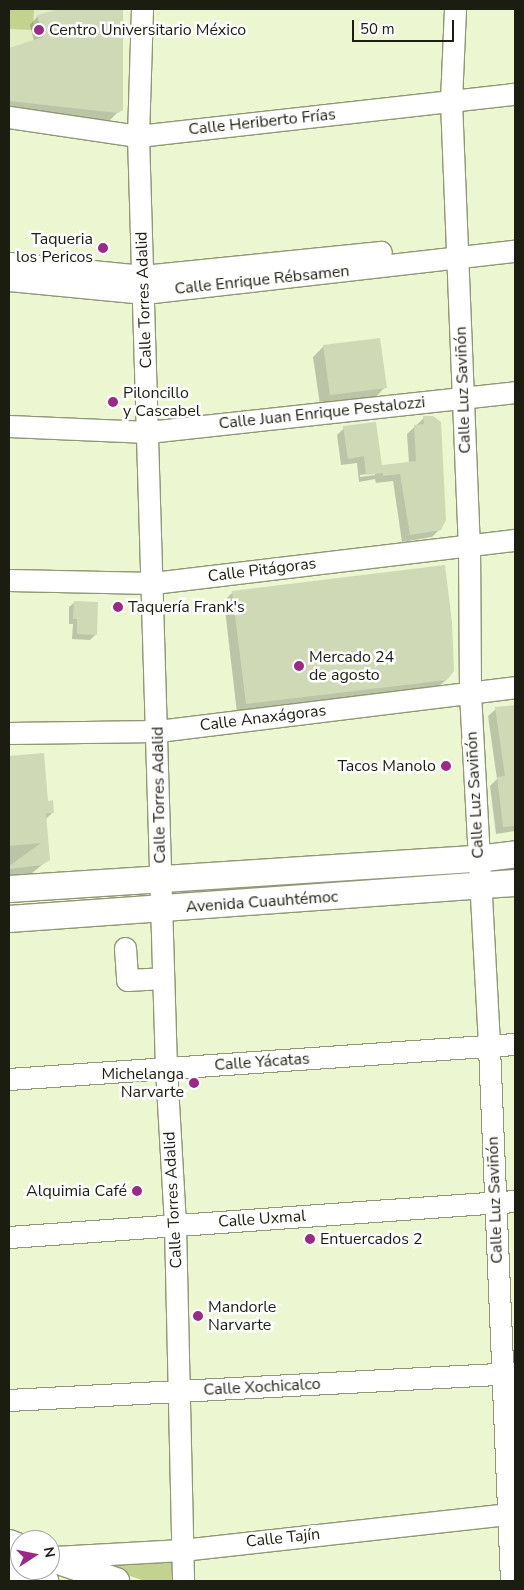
<!DOCTYPE html>
<html>
<head>
<meta charset="utf-8">
<style>
  body { margin:0 }
  #map { position:relative; width:524px; height:1590px; overflow:hidden; background:#ecf6d1; font-family:"Nunito Sans",sans-serif }
  div>[style] { position:absolute }
  [style*='--x'] { left:calc(var(--x)*1px); top:calc(var(--y)*1px); width:calc(var(--w)*1px); rotate:calc(var(--a)*1deg) }
  .built>* { inset:0; background:#e2eec1 }
  .green>* { inset:0; background:#c3d28f }
  .shadow>* { inset:0; background:#0003 }
  .building>* { inset:0; background:#d0d9b5 }
  .roads { filter:drop-shadow(1px 0 #8f9775) drop-shadow(-1px 0 #8f9775) drop-shadow(0 1px #8f9775) drop-shadow(0 -1px #8f9775) }
  .minor>* { height:21px; margin:-10.5px; padding:0 10.5px; transform-origin:10.5px; border-radius:10.5px; background:#fff }
  .major>* { height:26px; margin:-13px; padding:0 13px; transform-origin:13px; border-radius:13px; background:#fff }
  .dots>* { width:14px; height:14px; translate:-50% -50%; box-sizing:border-box; border:2px solid #fff; border-radius:50% }
  span { translate:-50% -50%; white-space:nowrap; text-align:center; line-height:1.15; -webkit-text-stroke:5px #fff; paint-order:stroke }
  .poi-label { font-size:16px; color:#1a1d0f }
  .left { translate:0 -50%; text-align:left }
  .right { translate:-100% -50%; text-align:right }
  .street-label { font-size:16px; color:#1a1d0f }
  .frame { position:absolute; inset:0; border:10px solid #1a1d0f; pointer-events:none }
  .north { position:absolute; left:10px; top:1530px; width:50px; height:50px; box-sizing:border-box; background:#fff; border:1px solid #a3a59f; border-radius:50%; rotate:79deg; font-size:14px; font-weight:700; line-height:20px; text-align:center; color:#1a1d0f }
  .north::after { content:''; display:block; margin:auto; width:18px; height:22px; background:#9c2986; clip-path:polygon(50% 0,100% 100%,50% 72%,0 100%) }
  .scale { position:absolute; left:352px; top:20px; width:102px; height:22px; box-sizing:border-box; border:2px solid #1a1d0f; border-top:0; padding-left:6px; font-size:15px; line-height:18px; white-space:nowrap; color:#1a1d0f; -webkit-text-stroke:4px #fff; paint-order:stroke }
</style>
</head>
<body>
<div id="map">
  <div class="built">
    <div style="clip-path:polygon(9px 9px,123px 9px,123px 16px,9px 48px)"></div>
  </div>
  <div class="green">
    <div style="clip-path:polygon(9px 9px,34px 9px,33px 30px,9px 29px)"></div>
    <div style="clip-path:polygon(177px 1553px,177px 1581px,145px 1581px,115px 1571px,115px 1563px)"></div>
  </div>
  <div class="shadow">
    <div style="clip-path:polygon(63px 9px,122px 9px,121px 109px,109px 121px,9px 109px,9px 49px,34px 41px,30px 25px,38px 16px)"></div>
    <div style="clip-path:polygon(324px 346px,385px 387px,375px 398px,320px 405px,313px 357px)"></div>
    <div style="clip-path:polygon(evenodd,424px 418px,440px 529px,432px 537px,402px 542px,393px 481px,376px 483px,375px 479px,359px 482px,357px 463px,341px 465px,337px 435px,344px 428px,381px 468px,409px 463px,407px 434px,424px 418px,375px 473px,375px 475px,360px 477px,360px 475px,375px 473px)"></div>
    <div style="clip-path:polygon(233px 592px,446px 680px,436px 689px,237px 713px,224px 601px)"></div>
    <div style="clip-path:polygon(75px 602px,96px 634px,90px 640px,72px 639px,73px 624px,69px 624px,69px 607px)"></div>
    <div style="clip-path:polygon(515px 706px,515px 831px,496px 834px,490px 786px,497px 779px,488px 716px,496px 709px)"></div>
    <div style="clip-path:polygon(43px 754px,47px 802px,53px 812px,45px 820px,48px 860px,32px 873px,9px 876px,9px 757px)"></div>
  </div>
  <div class="building">
    <div style="clip-path:polygon(59px 9px,123px 9px,123px 110px,118px 113px,9px 101px,9px 48px,43px 37px,37px 15px)"></div>
    <div style="clip-path:polygon(380px 338px,387px 388px,330px 395px,323px 345px)"></div>
    <div style="clip-path:polygon(423px 416px,433px 416px,441px 422px,446px 520px,441px 530px,410px 535px,400px 474px,383px 476px,382px 465px,416px 461px,414px 425px,424px 424px)"></div>
    <div style="clip-path:polygon(376px 422px,383px 473px,366px 475px,364px 456px,348px 459px,343px 426px)"></div>
    <div style="clip-path:polygon(445px 565px,452px 622px,454px 671px,447px 680px,246px 704px,232px 591px)"></div>
    <div style="clip-path:polygon(74px 601px,98px 602px,97px 635px,77px 634px,77px 619px,73px 619px)"></div>
    <div style="clip-path:polygon(515px 705px,515px 826px,503px 827px,497px 777px,505px 776px,495px 707px)"></div>
    <div style="clip-path:polygon(44px 753px,48px 801px,53px 800px,54px 813px,46px 813px,50px 860px,42px 865px,9px 869px,9px 866px,41px 843px,9px 846px,9px 756px)"></div>
  </div>
  <div class="roads">
    <div class="minor">
      <div style="--x:142;--y:9;--w:127;--a:91.8"></div>
      <div style="--x:138;--y:136;--w:932;--a:88.28"></div>
      <div style="--x:166;--y:1068;--w:157;--a:86.7"></div>
      <div style="--x:175;--y:1225;--w:356;--a:88.7"></div>
      <div style="--x:455;--y:9;--w:92;--a:92.5"></div>
      <div style="--x:451;--y:101;--w:444;--a:87.7"></div>
      <div style="--x:469;--y:545;--w:148;--a:89.6"></div>
      <div style="--x:470;--y:693;--w:355;--a:86.9"></div>
      <div style="--x:489;--y:1047;--w:534;--a:87.64"></div>
      <div style="--x:9;--y:117;--w:130;--a:8.4"></div>
      <div style="--x:138;--y:136;--w:379;--a:-6.4"></div>
      <div style="--x:9;--y:263;--w:135;--a:5.5"></div>
      <div style="--x:143;--y:276;--w:239;--a:-5.8"></div>
      <div style="--x:9;--y:280;--w:136;--a:5.5"></div>
      <div style="--x:144;--y:293;--w:373;--a:-6.5"></div>
      <div style="--x:9;--y:426;--w:139;--a:2.5"></div>
      <div style="--x:148;--y:432;--w:369;--a:-6.2"></div>
      <div style="--x:9;--y:580;--w:144;--a:1.2"></div>
      <div style="--x:153;--y:583;--w:365;--a:-6.8"></div>
      <div style="--x:9;--y:733;--w:149;--a:-0.8"></div>
      <div style="--x:158;--y:731;--w:360;--a:-7"></div>
      <div style="--x:125;--y:948;--w:32;--a:86"></div>
      <div style="--x:127;--y:980;--w:36;--a:-3"></div>
      <div style="--x:9;--y:1079;--w:507;--a:-3.96"></div>
      <div style="--x:9;--y:1237;--w:507;--a:-4.07"></div>
      <div style="--x:9;--y:1400;--w:507;--a:-3.05"></div>
      <div style="--x:55;--y:1557;--w:127;--a:-3.2"></div>
      <div style="--x:182;--y:1550;--w:335;--a:-6.3"></div>
    </div>
    <div class="major">
      <div style="--x:9;--y:889;--w:469;--a:-3.7"></div>
      <div style="--x:477;--y:859;--w:38;--a:-7"></div>
      <div style="--x:9;--y:919;--w:507;--a:-4.07"></div>
      <div style="--x:9;--y:1543;--w:12;--a:20"></div>
      <div style="--x:50;--y:1558;--w:70;--a:19.2"></div>
      <div style="--x:9;--y:1569;--w:38;--a:18"></div>
    </div>
  </div>
  <div class="dots">
    <div style="left:39px;top:30px;background:#9c2986"></div>
    <div style="left:103px;top:248px;background:#9c2986"></div>
    <div style="left:113px;top:402px;background:#9c2986"></div>
    <div style="left:118px;top:607px;background:#9c2986"></div>
    <div style="left:299px;top:666px;background:#9c2986"></div>
    <div style="left:446px;top:766px;background:#9c2986"></div>
    <div style="left:194px;top:1083px;background:#9c2986"></div>
    <div style="left:137px;top:1191px;background:#9c2986"></div>
    <div style="left:310px;top:1239px;background:#9c2986"></div>
    <div style="left:198px;top:1316px;background:#9c2986"></div>
  </div>
  <div class="poi-label">
    <span class="left" style="left:49px;top:30px">Centro Universitario México</span>
    <span class="right" style="left:93px;top:248px">Taqueria<br>los Pericos</span>
    <span class="left" style="left:123px;top:402px">Piloncillo<br>y Cascabel</span>
    <span class="left" style="left:128px;top:607px">Taquería Frank's</span>
    <span class="left" style="left:309px;top:666px">Mercado 24<br>de agosto</span>
    <span class="right" style="left:436px;top:766px">Tacos Manolo</span>
    <span class="right" style="left:184px;top:1083px">Michelanga<br>Narvarte</span>
    <span class="right" style="left:127px;top:1191px">Alquimia Café</span>
    <span class="left" style="left:320px;top:1239px">Entuercados 2</span>
    <span class="left" style="left:208px;top:1316px">Mandorle<br>Narvarte</span>
  </div>
  <div class="street-label">
    <span style="left:262px;top:122px;rotate:-6deg">Calle Heriberto Frías</span>
    <span style="left:262px;top:280px;rotate:-6deg">Calle Enrique Rébsamen</span>
    <span style="left:144px;top:300px;rotate:-92deg">Calle Torres Adalid</span>
    <span style="left:463px;top:390px;rotate:-92deg">Calle Luz Saviñón</span>
    <span style="left:322px;top:413px;rotate:-6deg">Calle Juan Enrique Pestalozzi</span>
    <span style="left:262px;top:570px;rotate:-7deg">Calle Pitágoras</span>
    <span style="left:263px;top:718px;rotate:-7deg">Calle Anaxágoras</span>
    <span style="left:159px;top:795px;rotate:-91deg">Calle Torres Adalid</span>
    <span style="left:475px;top:795px;rotate:-93deg">Calle Luz Saviñón</span>
    <span style="left:262px;top:902px;rotate:-4deg">Avenida Cuauhtémoc</span>
    <span style="left:262px;top:1062px;rotate:-4deg">Calle Yácatas</span>
    <span style="left:173px;top:1200px;rotate:-93deg">Calle Torres Adalid</span>
    <span style="left:495px;top:1200px;rotate:-92deg">Calle Luz Saviñón</span>
    <span style="left:262px;top:1219px;rotate:-4deg">Calle Uxmal</span>
    <span style="left:262px;top:1387px;rotate:-3deg">Calle Xochicalco</span>
    <span style="left:283px;top:1538px;rotate:-6deg">Calle Tajín</span>
  </div>
  <div class="frame"></div>
  <div class="north">N</div>
  <div class="scale">50 m</div>
</div>
</body>
</html>
